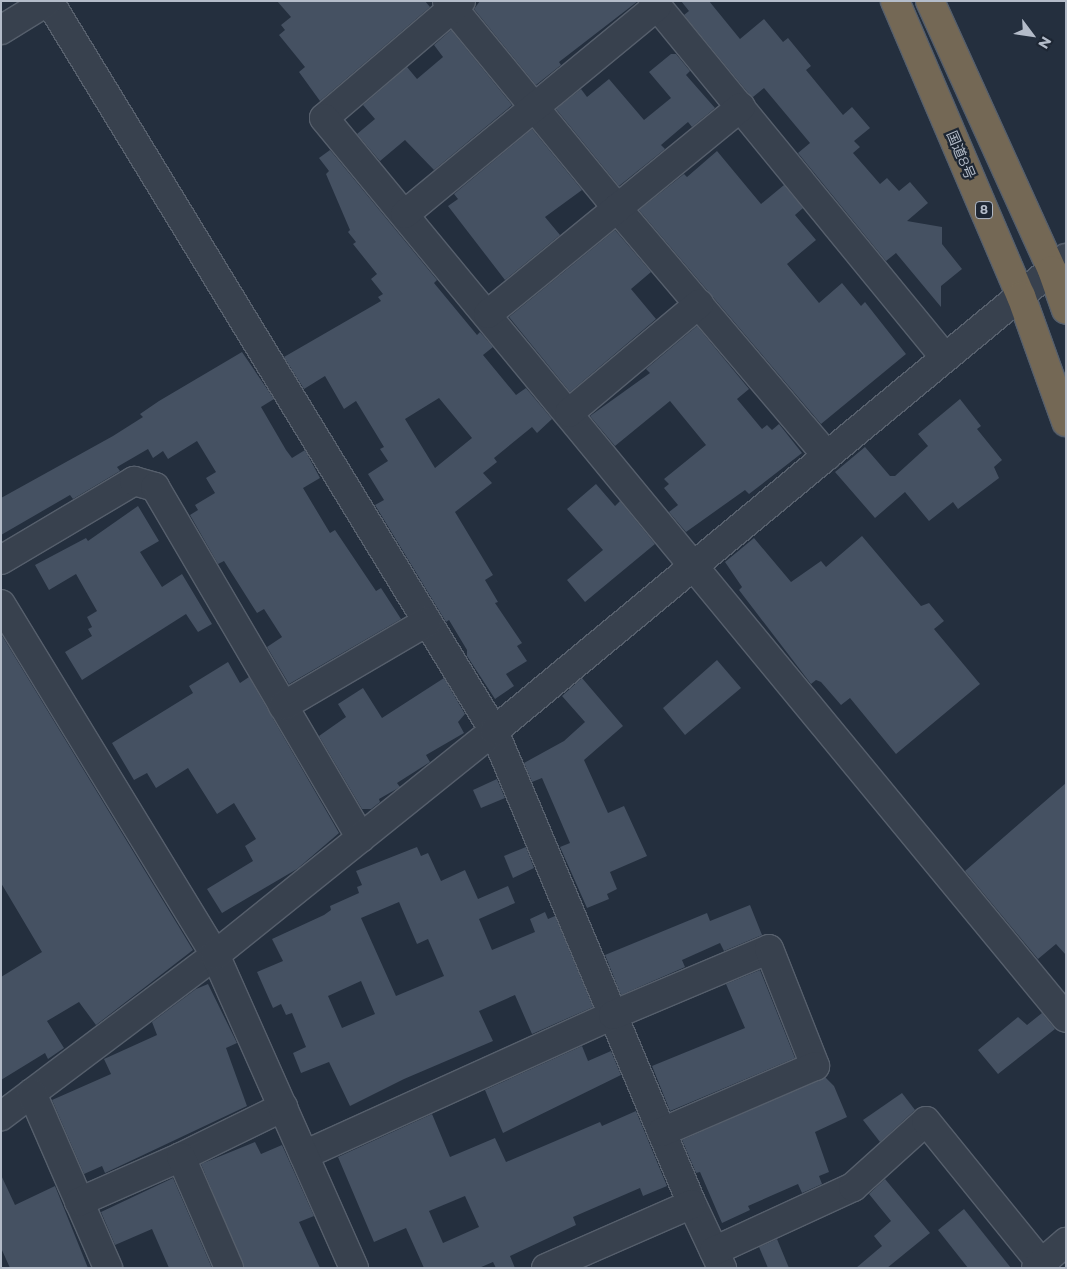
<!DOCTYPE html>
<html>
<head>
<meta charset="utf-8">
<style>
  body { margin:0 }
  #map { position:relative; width:1067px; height:1269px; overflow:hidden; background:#242f3e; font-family:Montserrat,"Noto Sans JP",sans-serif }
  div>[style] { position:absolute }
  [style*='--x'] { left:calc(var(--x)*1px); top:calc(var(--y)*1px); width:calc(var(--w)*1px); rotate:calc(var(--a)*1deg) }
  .building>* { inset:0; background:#455162 }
  .roads { filter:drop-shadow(1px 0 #565f6c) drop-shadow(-1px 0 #565f6c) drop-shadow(0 1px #565f6c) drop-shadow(0 -1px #565f6c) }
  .minor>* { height:28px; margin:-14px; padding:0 14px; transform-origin:14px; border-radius:14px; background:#38414e }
  .highway>* { height:28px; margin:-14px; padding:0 14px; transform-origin:14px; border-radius:14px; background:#746855 }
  span { translate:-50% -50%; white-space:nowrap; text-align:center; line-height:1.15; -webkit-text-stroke:4.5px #1d2633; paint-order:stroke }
  .shield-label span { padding:1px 4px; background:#1d2633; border:1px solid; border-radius:4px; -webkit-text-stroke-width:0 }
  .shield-label { font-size:12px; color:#b4bcc9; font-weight:700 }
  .street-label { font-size:14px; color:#b4bcc9 }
  .frame { position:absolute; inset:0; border:2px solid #b4bcc9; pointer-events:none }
  .north { position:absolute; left:1007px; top:10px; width:50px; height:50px; -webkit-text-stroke:4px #1d2633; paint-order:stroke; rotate:121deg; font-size:14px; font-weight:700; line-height:20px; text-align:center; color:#b4bcc9 }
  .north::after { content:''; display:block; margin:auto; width:18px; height:22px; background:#b4bcc9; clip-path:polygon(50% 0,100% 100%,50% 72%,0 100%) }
</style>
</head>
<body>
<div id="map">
  <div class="building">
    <div style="clip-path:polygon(277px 1px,425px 1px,430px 7px,320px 101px,299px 72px,305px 67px,279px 35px,285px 30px,281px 25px,291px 17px)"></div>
    <div style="clip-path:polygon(480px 1px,638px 1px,559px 62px,561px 65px,536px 85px,474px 9px)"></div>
    <div style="clip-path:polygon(681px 1px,709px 1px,740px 39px,764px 19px,783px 42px,788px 38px,811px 66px,806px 70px,843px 115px,852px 107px,870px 128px,854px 141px,860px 147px,853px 153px,880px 184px,887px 178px,899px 191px,910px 182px,928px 203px,907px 221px,942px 227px,942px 244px,962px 269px,941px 286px,941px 307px,896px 253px,886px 261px,798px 153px,810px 143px,764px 88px,753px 97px,750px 95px,684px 15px,689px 11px)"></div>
    <div style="clip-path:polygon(451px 30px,512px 105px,434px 170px,405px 140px,380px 161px,357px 134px,375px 119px,363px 105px,407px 67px,417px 79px,443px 57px,434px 45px)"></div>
    <div style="clip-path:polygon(671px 54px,676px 54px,690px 71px,686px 75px,715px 108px,692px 127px,688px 122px,661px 145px,665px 149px,619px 186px,556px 109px,581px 89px,587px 97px,609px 79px,644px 120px,671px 98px,649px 72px)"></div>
    <div style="clip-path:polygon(532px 129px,582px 190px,545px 217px,560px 235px,505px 280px,448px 206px,458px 199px,454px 194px)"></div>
    <div style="clip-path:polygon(evenodd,330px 150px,437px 280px,434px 283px,477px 335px,480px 332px,493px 347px,483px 355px,516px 395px,526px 388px,552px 419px,537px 433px,532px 427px,494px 458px,497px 462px,483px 473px,492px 483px,455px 512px,493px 575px,485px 580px,498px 602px,495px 603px,522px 643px,517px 646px,527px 661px,506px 674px,514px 686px,495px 699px,467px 656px,467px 650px,449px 620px,446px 622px,375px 505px,384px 500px,368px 474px,388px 461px,380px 449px,384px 447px,356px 401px,344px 409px,325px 376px,304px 389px,284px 357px,381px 301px,378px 297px,383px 294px,371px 279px,377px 274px,353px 244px,356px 242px,348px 232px,350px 230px,326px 174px,329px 171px,319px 158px,330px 150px,439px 398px,472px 438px,435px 468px,405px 419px,439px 398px)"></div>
    <div style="clip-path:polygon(717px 151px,761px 204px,784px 185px,803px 208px,795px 215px,816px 240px,787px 264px,819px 303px,842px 283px,861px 306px,865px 302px,906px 354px,821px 424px,639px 210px,684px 174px,687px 177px)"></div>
    <div style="clip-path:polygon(615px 230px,651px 272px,631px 289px,656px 319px,570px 392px,509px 317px)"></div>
    <div style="clip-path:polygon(697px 326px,749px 389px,737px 399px,762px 429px,767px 425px,772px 430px,779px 424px,802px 453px,749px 494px,745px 490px,686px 532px,669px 512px,678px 505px,664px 488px,669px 484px,664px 479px,706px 445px,670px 401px,615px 446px,590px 416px,650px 373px,646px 369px)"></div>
    <div style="clip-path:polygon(242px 352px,274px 399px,261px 407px,286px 450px,292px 458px,305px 450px,320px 478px,303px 488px,330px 533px,335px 530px,376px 591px,381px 588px,401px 619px,289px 684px,267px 647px,282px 637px,264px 609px,257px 613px,224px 561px,218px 564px,190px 515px,198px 510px,195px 505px,215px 493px,206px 478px,216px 472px,197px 441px,168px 459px,163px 451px,153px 458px,148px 449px,117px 467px,120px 471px,73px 499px,70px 495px,1px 535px,1px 498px,113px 436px,143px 417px,140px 414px,159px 401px)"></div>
    <div style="clip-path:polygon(960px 399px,981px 426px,977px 429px,1002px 460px,994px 467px,999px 478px,958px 509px,953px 502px,929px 521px,905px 492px,875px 518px,835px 472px,865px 447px,890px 476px,895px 476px,928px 446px,918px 434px)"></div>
    <div style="clip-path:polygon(596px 484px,615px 506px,620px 501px,655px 544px,585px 602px,567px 580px,603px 550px,567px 509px)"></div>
    <div style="clip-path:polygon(138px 506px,159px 541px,140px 552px,162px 587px,182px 574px,212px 624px,198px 632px,186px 614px,82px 680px,65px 652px,92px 636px,88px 629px,92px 627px,87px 617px,97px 611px,76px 574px,49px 590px,35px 565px,86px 538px,88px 541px)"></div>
    <div style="clip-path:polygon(862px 536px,921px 606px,929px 603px,944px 621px,934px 629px,980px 684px,896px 754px,850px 698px,841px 705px,821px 682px,816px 680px,811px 684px,739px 590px,742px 587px,725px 562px,754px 538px,791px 582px,821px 561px,826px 567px)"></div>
    <div style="clip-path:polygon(1px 634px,193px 950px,96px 1025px,79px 1002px,47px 1021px,64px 1048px,48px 1059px,45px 1053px,1px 1080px,1px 977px,42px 952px,1px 883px)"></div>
    <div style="clip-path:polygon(717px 660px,741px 688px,685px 735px,663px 708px)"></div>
    <div style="clip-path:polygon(228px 662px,240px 683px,249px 677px,339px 833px,297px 869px,222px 913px,207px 889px,253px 861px,245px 846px,256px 839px,234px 803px,217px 814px,188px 768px,156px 788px,147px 773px,134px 780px,112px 743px,193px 693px,189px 686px)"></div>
    <div style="clip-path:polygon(444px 678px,465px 714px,458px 722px,464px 733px,426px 755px,430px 762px,397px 783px,400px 787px,379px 799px,380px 802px,371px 809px,362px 809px,319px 736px,346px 717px,338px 704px,363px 688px,382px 718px)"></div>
    <div style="clip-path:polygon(582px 678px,623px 726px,584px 760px,608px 813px,624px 806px,647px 856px,610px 872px,617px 889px,607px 894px,609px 899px,587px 908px,560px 847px,570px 843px,555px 808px,542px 778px,532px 782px,524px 763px,564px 741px,585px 722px,562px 696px)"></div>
    <div style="clip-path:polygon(497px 779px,505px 798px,481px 808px,473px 790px)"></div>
    <div style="clip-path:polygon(1066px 783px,1066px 955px,1056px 944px,1038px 959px,965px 871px)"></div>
    <div style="clip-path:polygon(evenodd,417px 847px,421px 856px,428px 853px,441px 881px,465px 870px,478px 899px,508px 886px,515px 903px,479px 919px,492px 950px,535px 932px,530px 919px,545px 912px,548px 919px,555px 916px,593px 1007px,532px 1034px,515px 995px,479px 1011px,493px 1041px,404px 1079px,350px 1106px,329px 1062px,301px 1073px,293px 1053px,306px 1047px,292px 1013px,286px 1015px,281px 1004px,273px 1008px,257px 972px,283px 961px,272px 939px,324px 915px,331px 910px,330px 906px,359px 893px,357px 887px,362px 885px,356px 871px,417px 847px,399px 902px,417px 944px,428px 939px,444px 976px,396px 996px,361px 918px,399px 902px,417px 847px,361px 981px,375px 1014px,342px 1028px,328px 996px,361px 981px)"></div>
    <div style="clip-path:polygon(526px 847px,534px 868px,513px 878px,504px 856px)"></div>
    <div style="clip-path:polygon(750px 905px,762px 935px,724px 951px,720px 943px,682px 960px,685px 967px,621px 995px,605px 955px,707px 913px,710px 921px)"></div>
    <div style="clip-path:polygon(760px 970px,795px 1058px,670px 1111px,652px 1066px,745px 1028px,726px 984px)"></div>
    <div style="clip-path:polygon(208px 984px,237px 1043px,226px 1048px,247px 1106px,105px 1173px,102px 1166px,84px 1174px,52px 1100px,111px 1074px,104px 1059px,157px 1035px,152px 1022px,196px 989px)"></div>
    <div style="clip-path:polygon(1042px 1013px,1055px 1029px,998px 1074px,978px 1050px,1018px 1017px,1027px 1025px)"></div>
    <div style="clip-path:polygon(582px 1046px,588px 1061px,611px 1051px,621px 1075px,503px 1133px,485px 1090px)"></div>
    <div style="clip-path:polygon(825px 1077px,834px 1086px,847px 1117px,815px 1132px,829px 1172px,819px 1176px,822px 1184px,802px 1193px,798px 1184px,748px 1206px,750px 1210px,722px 1223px,700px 1172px,696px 1173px,682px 1140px)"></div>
    <div style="clip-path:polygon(902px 1093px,915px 1110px,880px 1142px,863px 1120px)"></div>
    <div style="clip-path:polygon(evenodd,636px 1111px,667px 1186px,643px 1196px,640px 1188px,573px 1217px,576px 1225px,510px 1256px,515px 1268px,496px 1268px,493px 1262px,479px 1268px,424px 1268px,406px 1228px,374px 1242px,338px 1157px,432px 1114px,450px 1157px,495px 1138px,506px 1162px,600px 1122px,602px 1126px,636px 1111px,465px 1196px,479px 1227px,443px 1243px,429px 1211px,465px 1196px)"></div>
    <div style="clip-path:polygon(255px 1142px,261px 1154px,282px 1145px,314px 1216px,299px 1222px,320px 1268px,244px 1268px,201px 1164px)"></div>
    <div style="clip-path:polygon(1px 1175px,15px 1205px,55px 1186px,88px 1268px,10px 1268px,1px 1248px)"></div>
    <div style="clip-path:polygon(173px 1178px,212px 1268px,169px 1268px,152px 1229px,115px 1245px,101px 1212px)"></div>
    <div style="clip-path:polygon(885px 1179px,930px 1233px,887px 1268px,856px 1268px,882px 1246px,874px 1236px,891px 1221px,869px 1194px)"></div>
    <div style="clip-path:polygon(964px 1209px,1011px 1268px,968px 1268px,938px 1230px)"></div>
    <div style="clip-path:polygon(777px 1239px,789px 1268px,768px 1268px,759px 1247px)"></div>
  </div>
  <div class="roads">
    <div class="minor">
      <div style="--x:49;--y:1;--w:855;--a:58.63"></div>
      <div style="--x:494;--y:731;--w:513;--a:67.29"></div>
      <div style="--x:692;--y:1204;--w:71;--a:64.9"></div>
      <div style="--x:447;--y:1;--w:268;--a:50.6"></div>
      <div style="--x:617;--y:208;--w:325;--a:49.7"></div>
      <div style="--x:461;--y:1;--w:180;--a:139.5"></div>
      <div style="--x:324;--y:118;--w:1166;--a:50.5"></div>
      <div style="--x:653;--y:1;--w:459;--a:50.7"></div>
      <div style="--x:1;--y:30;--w:55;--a:-31.7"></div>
      <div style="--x:405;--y:214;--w:327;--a:-39.5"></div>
      <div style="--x:488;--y:314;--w:327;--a:-39.3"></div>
      <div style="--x:569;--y:413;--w:170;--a:-40"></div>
      <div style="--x:1;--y:560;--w:155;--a:-30.7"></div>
      <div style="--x:134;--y:481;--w:22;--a:16"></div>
      <div style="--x:155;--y:487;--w:407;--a:59.6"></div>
      <div style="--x:1;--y:604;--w:411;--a:58.6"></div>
      <div style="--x:215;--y:955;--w:268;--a:143"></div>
      <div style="--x:283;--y:706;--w:167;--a:-30.3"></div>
      <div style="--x:32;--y:1093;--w:191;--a:66.5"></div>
      <div style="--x:304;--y:1155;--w:339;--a:-24.4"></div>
      <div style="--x:613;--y:1015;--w:169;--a:-22.9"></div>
      <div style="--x:769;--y:949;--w:126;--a:68.5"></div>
      <div style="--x:815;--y:1066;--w:167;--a:156.7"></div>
      <div style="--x:181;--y:1157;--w:114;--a:-26.1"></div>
      <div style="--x:79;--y:1202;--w:111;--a:-23.8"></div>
      <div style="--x:181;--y:1157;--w:121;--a:66.6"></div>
      <div style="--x:714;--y:1251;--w:153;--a:-24.7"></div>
      <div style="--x:853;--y:1187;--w:98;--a:-42.1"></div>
      <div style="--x:926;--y:1121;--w:189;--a:51"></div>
      <div style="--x:354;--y:1268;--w:342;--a:-113.9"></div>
      <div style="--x:215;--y:955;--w:358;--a:-38.8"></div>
      <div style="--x:494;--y:731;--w:742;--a:-39.59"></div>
      <div style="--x:546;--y:1268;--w:159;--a:-23.7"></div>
      <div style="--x:1036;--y:1268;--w:40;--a:-41"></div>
    </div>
    <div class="highway">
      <div style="--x:895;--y:1;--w:321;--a:66.9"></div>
      <div style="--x:1021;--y:296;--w:134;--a:70.3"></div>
      <div style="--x:930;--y:1;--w:295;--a:65.6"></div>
      <div style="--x:1052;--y:270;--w:42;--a:70.7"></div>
    </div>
  </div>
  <div class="shield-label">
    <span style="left:984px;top:210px">8</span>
  </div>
  <div class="street-label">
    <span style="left:961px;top:155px;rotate:67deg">国道8号</span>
  </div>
  <div class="frame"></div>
  <div class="north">N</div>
</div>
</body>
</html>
